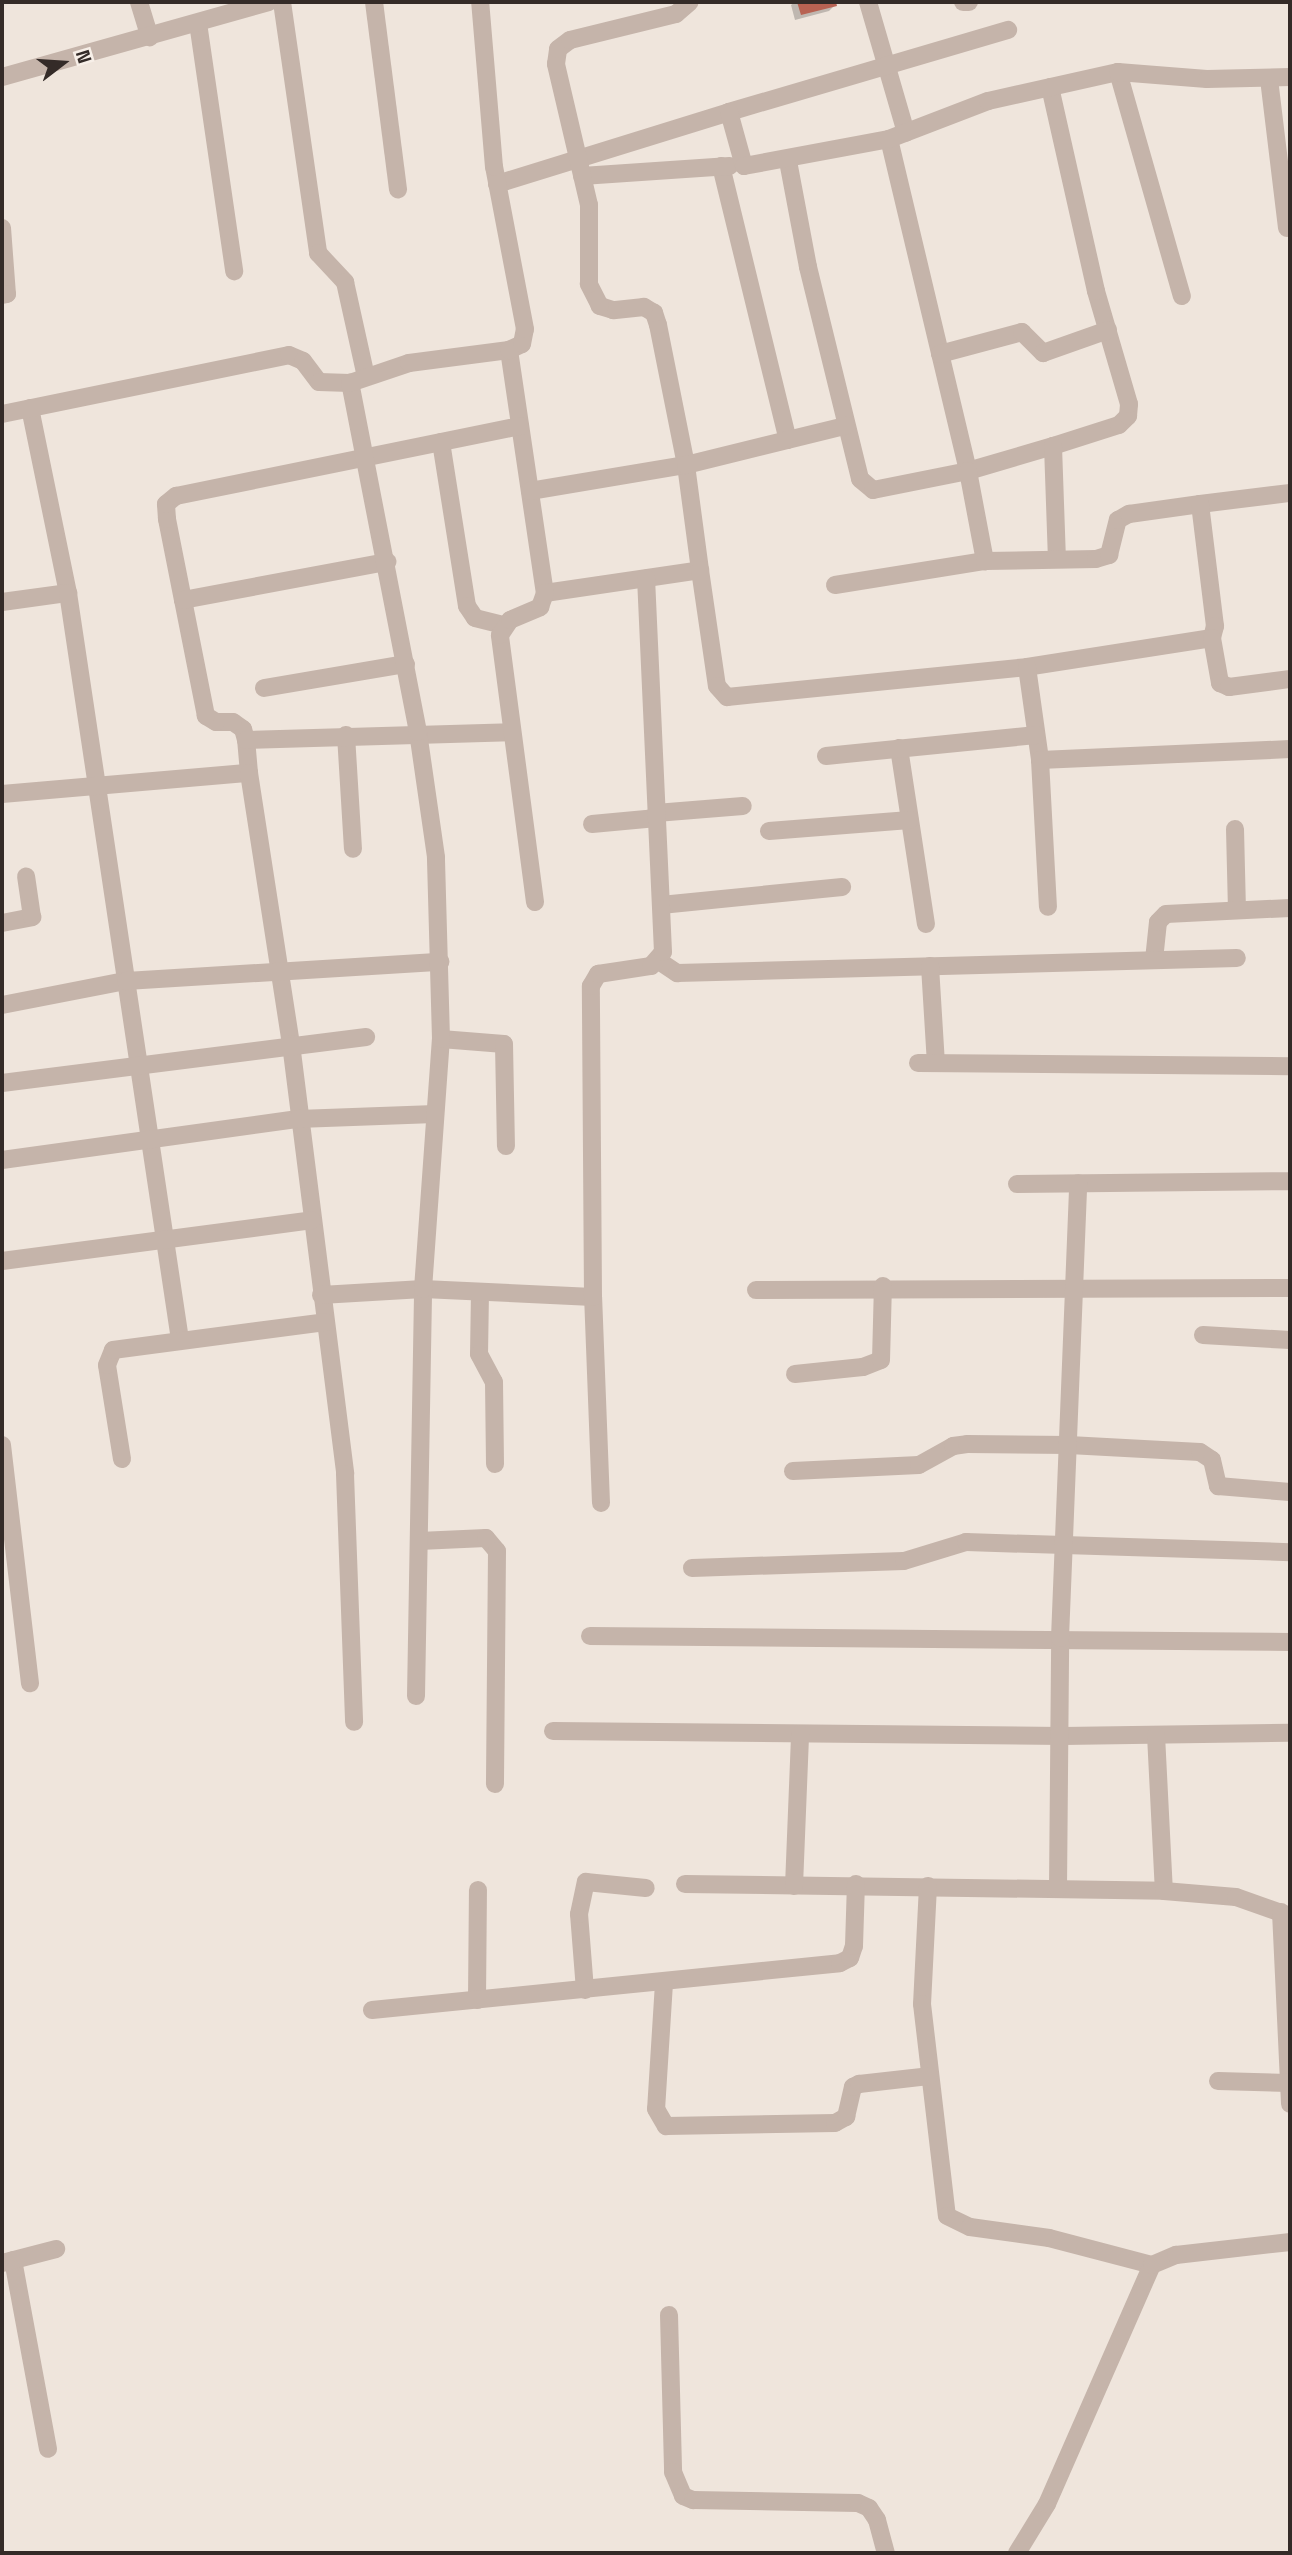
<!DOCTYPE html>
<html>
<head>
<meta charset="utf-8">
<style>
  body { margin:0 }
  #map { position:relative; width:1292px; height:2555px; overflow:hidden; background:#efe5dc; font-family:"Space Grotesk",sans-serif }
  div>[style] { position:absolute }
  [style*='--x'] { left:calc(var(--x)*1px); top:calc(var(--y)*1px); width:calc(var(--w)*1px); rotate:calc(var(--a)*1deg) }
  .shadow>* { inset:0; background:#0003 }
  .building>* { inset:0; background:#b86252 }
  .minor>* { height:18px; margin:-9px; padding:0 9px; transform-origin:9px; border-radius:9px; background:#c5b4aa }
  span { translate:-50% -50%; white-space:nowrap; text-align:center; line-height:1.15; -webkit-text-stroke:6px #f7efe8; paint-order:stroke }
  .frame { position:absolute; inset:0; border:4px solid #342b28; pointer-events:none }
  .north { position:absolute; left:28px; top:28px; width:70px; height:70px; -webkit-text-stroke:5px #f7efe8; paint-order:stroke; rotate:73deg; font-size:19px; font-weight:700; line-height:28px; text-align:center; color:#342b28 }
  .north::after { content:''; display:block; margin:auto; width:24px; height:32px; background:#342b28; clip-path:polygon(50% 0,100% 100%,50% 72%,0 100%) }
</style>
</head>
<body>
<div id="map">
  <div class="shadow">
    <div style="clip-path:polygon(795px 2px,834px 2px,835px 5px,829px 11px,795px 20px,791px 5px)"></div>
  </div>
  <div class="building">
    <div style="clip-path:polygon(797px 2px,836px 2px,837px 6px,801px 15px)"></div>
  </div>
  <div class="minor">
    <div style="--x:139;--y:2;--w:37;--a:73"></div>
    <div style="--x:282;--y:2;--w:254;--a:81.8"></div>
    <div style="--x:318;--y:253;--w:40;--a:47"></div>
    <div style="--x:345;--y:282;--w:97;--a:77.5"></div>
    <div style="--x:374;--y:2;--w:189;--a:82.7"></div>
    <div style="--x:868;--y:2;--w:136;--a:73.8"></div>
    <div style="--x:963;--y:2;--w:6;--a:0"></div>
    <div style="--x:198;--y:23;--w:251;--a:81.7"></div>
    <div style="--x:1118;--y:72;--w:233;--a:74.1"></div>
    <div style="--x:2;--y:77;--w:277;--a:-15.7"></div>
    <div style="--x:1269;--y:79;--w:150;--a:83.1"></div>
    <div style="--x:729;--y:112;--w:291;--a:-16.4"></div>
    <div style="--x:889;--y:139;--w:341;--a:76.6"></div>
    <div style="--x:968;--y:471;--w:89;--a:-16.4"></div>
    <div style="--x:1053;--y:446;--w:69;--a:-17.7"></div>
    <div style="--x:1119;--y:425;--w:13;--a:-45"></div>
    <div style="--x:1128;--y:416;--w:12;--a:-85"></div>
    <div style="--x:1129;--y:404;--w:118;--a:-106.3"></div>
    <div style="--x:1096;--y:291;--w:209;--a:-102.7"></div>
    <div style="--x:788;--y:161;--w:108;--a:79.3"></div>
    <div style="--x:808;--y:267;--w:218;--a:76.2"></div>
    <div style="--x:860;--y:479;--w:17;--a:40"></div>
    <div style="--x:873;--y:490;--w:97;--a:-11.3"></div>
    <div style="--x:968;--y:471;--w:92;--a:79.3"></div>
    <div style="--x:721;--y:166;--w:282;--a:76.3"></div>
    <div style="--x:582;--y:176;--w:148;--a:-3.9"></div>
    <div style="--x:497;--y:184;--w:243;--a:-17.2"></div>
    <div style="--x:729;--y:112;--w:56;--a:74.5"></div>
    <div style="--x:744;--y:166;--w:147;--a:-10.5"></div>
    <div style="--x:889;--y:139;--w:106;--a:-21"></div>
    <div style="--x:988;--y:101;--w:133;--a:-12.6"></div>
    <div style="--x:1118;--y:72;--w:89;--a:4.5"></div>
    <div style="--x:1207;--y:79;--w:83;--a:-1.4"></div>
    <div style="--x:2;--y:228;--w:66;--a:85.7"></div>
    <div style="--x:7;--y:294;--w:5;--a:169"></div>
    <div style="--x:509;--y:350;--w:246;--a:81.6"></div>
    <div style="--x:545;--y:593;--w:157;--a:-8.4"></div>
    <div style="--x:700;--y:570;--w:106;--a:-97.6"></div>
    <div style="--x:686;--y:465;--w:143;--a:-101.3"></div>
    <div style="--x:658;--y:325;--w:13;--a:-108"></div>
    <div style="--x:654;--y:313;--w:12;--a:-149"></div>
    <div style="--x:644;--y:307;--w:31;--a:174"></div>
    <div style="--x:613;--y:310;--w:14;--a:-163"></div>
    <div style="--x:600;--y:306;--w:25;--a:-117"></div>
    <div style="--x:589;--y:284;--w:79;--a:-90"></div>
    <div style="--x:589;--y:205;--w:145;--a:-103.2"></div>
    <div style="--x:556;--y:64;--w:15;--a:-82"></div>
    <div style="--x:558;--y:49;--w:15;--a:-37"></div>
    <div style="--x:570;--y:40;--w:109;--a:-13.8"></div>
    <div style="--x:676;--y:14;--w:18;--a:-41"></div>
    <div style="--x:940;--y:354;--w:85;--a:-15"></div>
    <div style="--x:1022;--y:332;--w:30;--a:45"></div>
    <div style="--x:1043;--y:353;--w:69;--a:-19.5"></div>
    <div style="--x:30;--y:408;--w:189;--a:78.4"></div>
    <div style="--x:2;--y:414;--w:293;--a:-11.6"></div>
    <div style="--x:289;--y:355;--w:15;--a:23"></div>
    <div style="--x:303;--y:361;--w:26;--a:53"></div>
    <div style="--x:319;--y:382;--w:31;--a:2"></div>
    <div style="--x:441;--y:442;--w:166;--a:81"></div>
    <div style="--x:467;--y:606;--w:14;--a:56"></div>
    <div style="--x:475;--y:618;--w:30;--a:14"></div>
    <div style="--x:1053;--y:446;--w:112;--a:88"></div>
    <div style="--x:530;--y:491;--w:158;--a:-9.5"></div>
    <div style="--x:686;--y:465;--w:164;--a:-13.8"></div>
    <div style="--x:1200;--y:504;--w:91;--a:-7"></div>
    <div style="--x:700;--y:570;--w:117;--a:81.7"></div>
    <div style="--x:717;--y:686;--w:15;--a:48"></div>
    <div style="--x:727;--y:697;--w:301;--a:-5.7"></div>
    <div style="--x:835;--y:585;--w:152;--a:-9.1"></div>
    <div style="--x:985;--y:561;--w:111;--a:-1"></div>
    <div style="--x:1096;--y:559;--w:14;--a:-17"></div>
    <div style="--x:1109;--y:555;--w:36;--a:-76"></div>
    <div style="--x:1118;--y:520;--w:13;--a:-29"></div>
    <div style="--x:1129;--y:514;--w:72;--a:-8"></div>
    <div style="--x:1200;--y:504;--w:123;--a:83"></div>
    <div style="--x:1215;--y:626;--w:12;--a:104"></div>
    <div style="--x:1212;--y:638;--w:187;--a:171.1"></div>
    <div style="--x:1027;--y:667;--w:94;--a:82"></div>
    <div style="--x:1040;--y:760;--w:250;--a:-2.5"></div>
    <div style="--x:183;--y:600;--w:83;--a:-101.2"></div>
    <div style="--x:167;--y:519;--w:15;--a:-94"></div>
    <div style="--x:166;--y:504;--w:13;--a:-39"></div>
    <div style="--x:176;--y:496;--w:351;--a:-11.5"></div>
    <div style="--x:2;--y:602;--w:67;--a:-7.8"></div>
    <div style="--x:68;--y:593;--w:755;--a:81.47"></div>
    <div style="--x:1212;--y:638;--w:46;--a:79.9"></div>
    <div style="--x:1220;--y:683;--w:10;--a:24"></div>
    <div style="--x:1229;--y:687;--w:62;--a:-7.5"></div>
    <div style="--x:264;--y:688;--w:144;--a:-9.6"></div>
    <div style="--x:346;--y:735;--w:114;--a:86.5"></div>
    <div style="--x:246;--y:740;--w:11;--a:-105"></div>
    <div style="--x:243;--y:729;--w:12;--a:-145"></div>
    <div style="--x:233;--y:722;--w:17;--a:180"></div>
    <div style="--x:216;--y:722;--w:12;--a:-149"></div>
    <div style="--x:206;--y:716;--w:118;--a:-101.2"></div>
    <div style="--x:183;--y:600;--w:208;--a:-10.6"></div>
    <div style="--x:899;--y:748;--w:178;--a:81.3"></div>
    <div style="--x:826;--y:756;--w:211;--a:-5.7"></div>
    <div style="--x:1040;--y:760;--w:147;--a:86.9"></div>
    <div style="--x:249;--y:773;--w:33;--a:-95"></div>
    <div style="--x:246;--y:740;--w:264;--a:-1.7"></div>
    <div style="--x:2;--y:794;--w:248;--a:-4.9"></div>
    <div style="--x:249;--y:773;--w:274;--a:81.2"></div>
    <div style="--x:291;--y:1044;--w:433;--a:82.8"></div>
    <div style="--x:345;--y:1474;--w:248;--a:87.9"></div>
    <div style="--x:656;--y:813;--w:87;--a:-4.6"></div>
    <div style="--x:592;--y:824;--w:65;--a:-5.3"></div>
    <div style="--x:1235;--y:829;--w:80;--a:88.6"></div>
    <div style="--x:769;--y:831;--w:141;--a:-4.5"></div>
    <div style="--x:535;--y:902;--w:269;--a:-97.5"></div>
    <div style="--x:500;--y:635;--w:18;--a:-56"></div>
    <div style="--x:510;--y:620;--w:33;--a:-23"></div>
    <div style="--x:540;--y:607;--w:15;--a:-70"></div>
    <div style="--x:661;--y:905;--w:182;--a:-5.7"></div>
    <div style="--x:2;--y:923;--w:31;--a:-11"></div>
    <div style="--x:32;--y:917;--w:41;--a:-98.3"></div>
    <div style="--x:1154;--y:960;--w:38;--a:-84"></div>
    <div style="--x:1158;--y:922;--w:11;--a:-45"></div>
    <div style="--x:1166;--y:914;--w:124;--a:-2.8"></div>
    <div style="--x:659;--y:961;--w:22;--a:34"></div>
    <div style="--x:677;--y:973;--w:560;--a:-1.53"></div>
    <div style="--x:930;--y:966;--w:97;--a:86.5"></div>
    <div style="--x:2;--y:1005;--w:126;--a:-11"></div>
    <div style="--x:126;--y:981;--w:315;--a:-3.5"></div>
    <div style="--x:441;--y:1039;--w:63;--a:4.5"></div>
    <div style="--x:504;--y:1044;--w:102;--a:88.9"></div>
    <div style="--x:918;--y:1063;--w:372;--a:0.5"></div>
    <div style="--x:2;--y:1083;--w:367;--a:-7.2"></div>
    <div style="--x:2;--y:1160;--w:299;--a:-7.9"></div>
    <div style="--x:298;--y:1119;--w:137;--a:-2.1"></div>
    <div style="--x:1017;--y:1184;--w:273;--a:-0.6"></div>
    <div style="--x:2;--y:1261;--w:313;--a:-7.5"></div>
    <div style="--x:756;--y:1290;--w:534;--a:-0.21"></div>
    <div style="--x:480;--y:1292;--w:62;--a:90.9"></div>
    <div style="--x:479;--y:1354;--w:32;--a:62"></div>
    <div style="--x:494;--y:1382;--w:82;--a:89.3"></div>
    <div style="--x:321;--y:1295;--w:102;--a:-3.4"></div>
    <div style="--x:423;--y:1289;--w:170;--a:2.7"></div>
    <div style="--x:1203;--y:1335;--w:87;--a:3.3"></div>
    <div style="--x:795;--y:1374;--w:68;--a:-5.9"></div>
    <div style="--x:863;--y:1367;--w:19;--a:-21"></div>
    <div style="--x:881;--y:1360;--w:74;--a:-88.5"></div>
    <div style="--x:2;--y:1445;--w:240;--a:83.3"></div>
    <div style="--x:122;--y:1459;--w:95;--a:-99.1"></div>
    <div style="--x:107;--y:1365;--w:16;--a:-68"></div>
    <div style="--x:113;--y:1350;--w:214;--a:-7.5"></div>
    <div style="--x:793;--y:1471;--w:126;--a:-2.7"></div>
    <div style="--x:919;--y:1465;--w:39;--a:-29"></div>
    <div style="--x:953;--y:1446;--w:14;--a:-8"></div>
    <div style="--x:967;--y:1444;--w:102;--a:0.6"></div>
    <div style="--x:1069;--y:1445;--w:131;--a:3.1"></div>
    <div style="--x:1200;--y:1452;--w:14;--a:34"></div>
    <div style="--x:1212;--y:1460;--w:27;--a:77"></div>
    <div style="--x:1218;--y:1486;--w:72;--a:4.8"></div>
    <div style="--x:601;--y:1503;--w:206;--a:-92.2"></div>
    <div style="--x:593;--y:1297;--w:311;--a:-90.4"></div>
    <div style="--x:591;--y:986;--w:14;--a:-60"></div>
    <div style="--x:598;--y:974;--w:54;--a:-8.6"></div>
    <div style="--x:651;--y:966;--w:18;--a:-49"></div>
    <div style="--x:663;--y:952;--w:374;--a:-92.6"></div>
    <div style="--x:419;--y:1541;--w:67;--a:-2.6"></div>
    <div style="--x:486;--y:1538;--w:17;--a:50"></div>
    <div style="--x:497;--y:1551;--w:233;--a:90.5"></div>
    <div style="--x:692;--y:1568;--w:212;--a:-1.9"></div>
    <div style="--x:904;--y:1561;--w:65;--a:-17"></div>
    <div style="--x:966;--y:1542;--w:324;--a:1.8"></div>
    <div style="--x:590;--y:1636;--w:700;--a:0.49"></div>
    <div style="--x:416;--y:1696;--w:407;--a:-89"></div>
    <div style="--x:423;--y:1289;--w:251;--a:-85.9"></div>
    <div style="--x:441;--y:1039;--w:182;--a:-91.6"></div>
    <div style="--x:436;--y:857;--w:126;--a:-98.2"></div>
    <div style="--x:418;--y:732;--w:356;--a:-101"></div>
    <div style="--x:350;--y:383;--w:62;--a:-18.7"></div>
    <div style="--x:409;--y:363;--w:101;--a:-7.4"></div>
    <div style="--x:509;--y:350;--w:14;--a:-25"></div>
    <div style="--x:522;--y:344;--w:15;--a:-79"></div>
    <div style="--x:525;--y:329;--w:165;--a:-100.8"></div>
    <div style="--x:494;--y:167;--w:166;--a:-94.8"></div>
    <div style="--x:553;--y:1731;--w:510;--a:0.56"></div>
    <div style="--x:1063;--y:1736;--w:227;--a:-0.8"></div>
    <div style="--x:1156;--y:1735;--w:156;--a:87.1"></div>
    <div style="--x:685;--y:1884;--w:479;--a:0.8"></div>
    <div style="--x:1164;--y:1891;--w:72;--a:4.8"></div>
    <div style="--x:1236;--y:1897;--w:57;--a:19.4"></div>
    <div style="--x:794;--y:1886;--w:152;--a:-87.7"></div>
    <div style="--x:928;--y:1886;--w:118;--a:92.9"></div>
    <div style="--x:922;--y:2004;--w:213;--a:83.3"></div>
    <div style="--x:947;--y:2216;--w:25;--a:26"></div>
    <div style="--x:970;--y:2227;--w:80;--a:7.9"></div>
    <div style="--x:1049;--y:2238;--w:106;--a:14.7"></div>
    <div style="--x:1058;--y:1889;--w:251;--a:-89.5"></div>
    <div style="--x:1060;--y:1638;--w:455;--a:-87.7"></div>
    <div style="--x:1281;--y:1912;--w:192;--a:87.3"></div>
    <div style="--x:664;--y:1983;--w:126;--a:93.6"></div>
    <div style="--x:656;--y:2109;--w:20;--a:60"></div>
    <div style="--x:666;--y:2126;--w:169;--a:-1"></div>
    <div style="--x:835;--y:2123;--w:13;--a:-29"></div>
    <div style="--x:846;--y:2117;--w:31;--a:-77"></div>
    <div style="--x:853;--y:2087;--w:7;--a:-27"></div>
    <div style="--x:859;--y:2084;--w:70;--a:-6.5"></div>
    <div style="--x:585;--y:1990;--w:76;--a:-94.5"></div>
    <div style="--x:579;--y:1914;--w:33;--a:-78"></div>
    <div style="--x:586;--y:1882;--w:60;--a:5.7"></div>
    <div style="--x:477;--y:2000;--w:110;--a:-89.5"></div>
    <div style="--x:372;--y:2010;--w:470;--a:-5.7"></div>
    <div style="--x:840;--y:1963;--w:11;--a:-27"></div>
    <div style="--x:850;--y:1958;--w:13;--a:-72"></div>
    <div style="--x:854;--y:1946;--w:62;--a:-88.2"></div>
    <div style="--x:1218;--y:2081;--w:70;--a:1.6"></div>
    <div style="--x:13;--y:2260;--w:192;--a:79.5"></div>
    <div style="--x:2;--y:2263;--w:56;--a:-14.5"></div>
    <div style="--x:669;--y:2315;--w:157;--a:88.5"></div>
    <div style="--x:673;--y:2472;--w:26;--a:67"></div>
    <div style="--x:683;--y:2496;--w:11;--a:22"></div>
    <div style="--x:693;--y:2500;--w:165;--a:1"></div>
    <div style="--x:858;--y:2503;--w:12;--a:24"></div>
    <div style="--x:869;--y:2508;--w:14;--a:56"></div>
    <div style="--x:877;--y:2520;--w:34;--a:75"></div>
    <div style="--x:1017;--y:2553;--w:57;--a:-58.5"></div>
    <div style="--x:1047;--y:2504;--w:261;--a:-66.3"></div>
    <div style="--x:1152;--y:2265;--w:26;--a:-23"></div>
    <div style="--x:1176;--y:2255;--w:115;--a:-6.5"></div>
  </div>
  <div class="frame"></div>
  <div class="north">N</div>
</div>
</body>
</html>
